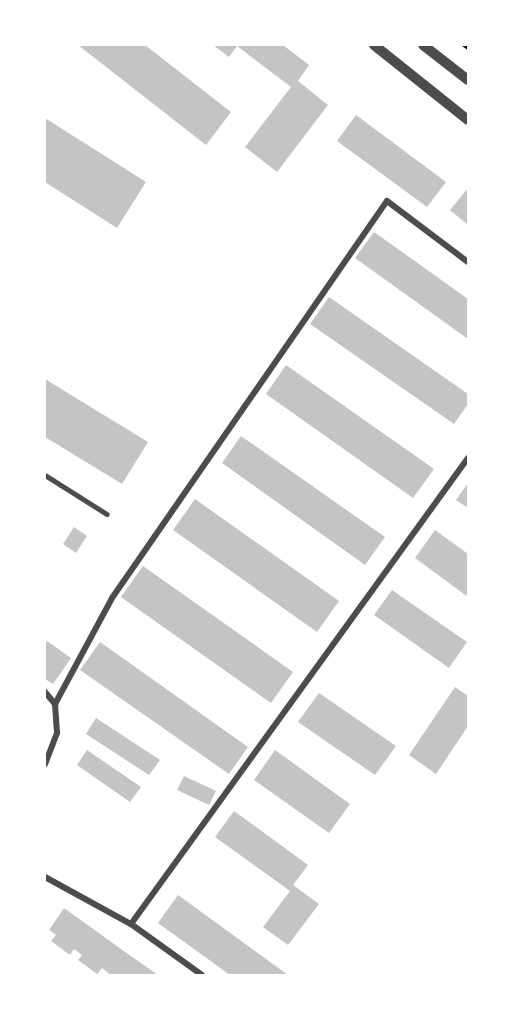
<!DOCTYPE html>
<html>
<head>
<meta charset="utf-8">
<style>
  body { margin:0 }
  #map { position:relative; width:513px; height:1020px; overflow:hidden; background:#fff; font-family:"Noto Sans",sans-serif }
  div>[style] { position:absolute }
  [style*='--x'] { left:calc(var(--x)*1px); top:calc(var(--y)*1px); width:calc(var(--w)*1px); rotate:calc(var(--a)*1deg) }
  .building>* { inset:0; background:#c4c4c4 }
  .path>* { height:4px; margin:-2px; padding:0 2px; transform-origin:2px; border-radius:2px; background:#111 }
  .service>* { height:4.5px; margin:-2.25px; padding:0 2.25px; transform-origin:2.25px; border-radius:2.25px; background:#4c4c4c }
  .minor>* { height:6px; margin:-3px; padding:0 3px; transform-origin:3px; border-radius:3px; background:#4c4c4c }
  .tertiary>* { height:10px; margin:-5px; padding:0 5px; transform-origin:5px; border-radius:5px; background:#4c4c4c }
  span { translate:-50% -50%; white-space:nowrap; text-align:center; line-height:1.15; -webkit-text-stroke:6px #fff; paint-order:stroke }
  .frame { position:absolute; inset:0; border:46px solid #fff; pointer-events:none }
</style>
</head>
<body>
<div id="map">
  <div class="building">
    <div style="clip-path:polygon(78px 45px,145px 45px,231px 112px,206px 145px)"></div>
    <div style="clip-path:polygon(213px 45px,283px 45px,309px 65px,298px 81px,328px 105px,277px 172px,245px 147px,291px 87px,237px 46px,229px 57px)"></div>
    <div style="clip-path:polygon(356px 115px,446px 182px,427px 207px,337px 141px)"></div>
    <div style="clip-path:polygon(45px 118px,146px 182px,117px 228px,45px 182px)"></div>
    <div style="clip-path:polygon(468px 188px,468px 225px,450px 210px)"></div>
    <div style="clip-path:polygon(374px 232px,468px 299px,468px 339px,355px 258px)"></div>
    <div style="clip-path:polygon(329px 297px,468px 394px,468px 404px,454px 424px,310px 324px)"></div>
    <div style="clip-path:polygon(286px 365px,434px 469px,413px 498px,266px 394px)"></div>
    <div style="clip-path:polygon(45px 379px,148px 442px,122px 484px,45px 437px)"></div>
    <div style="clip-path:polygon(241px 436px,385px 537px,365px 565px,222px 463px)"></div>
    <div style="clip-path:polygon(468px 483px,468px 508px,456px 500px)"></div>
    <div style="clip-path:polygon(195px 499px,339px 601px,317px 632px,173px 530px)"></div>
    <div style="clip-path:polygon(74px 527px,87px 536px,76px 553px,63px 544px)"></div>
    <div style="clip-path:polygon(435px 530px,468px 554px,468px 597px,415px 558px)"></div>
    <div style="clip-path:polygon(143px 566px,293px 672px,271px 703px,121px 597px)"></div>
    <div style="clip-path:polygon(392px 590px,467px 642px,449px 668px,374px 615px)"></div>
    <div style="clip-path:polygon(47px 641px,71px 658px,53px 684px,45px 679px,45px 644px)"></div>
    <div style="clip-path:polygon(100px 642px,248px 747px,229px 774px,80px 670px)"></div>
    <div style="clip-path:polygon(455px 687px,468px 696px,468px 726px,436px 774px,409px 755px)"></div>
    <div style="clip-path:polygon(319px 693px,396px 746px,375px 775px,298px 722px)"></div>
    <div style="clip-path:polygon(96px 718px,160px 760px,149px 775px,86px 734px)"></div>
    <div style="clip-path:polygon(87px 750px,141px 787px,130px 802px,77px 765px)"></div>
    <div style="clip-path:polygon(275px 750px,350px 804px,329px 833px,254px 780px)"></div>
    <div style="clip-path:polygon(184px 776px,216px 791px,209px 805px,177px 790px)"></div>
    <div style="clip-path:polygon(234px 811px,308px 865px,293px 885px,319px 904px,288px 945px,263px 927px,290px 891px,215px 837px)"></div>
    <div style="clip-path:polygon(178px 895px,288px 975px,230px 975px,158px 923px)"></div>
    <div style="clip-path:polygon(64px 908px,121px 949px,158px 975px,111px 975px,102px 968px,97px 974px,78px 960px,82px 955px,74px 949px,70px 955px,51px 941px,56px 935px,49px 930px)"></div>
  </div>
  <div class="path">
    <div style="--x:464;--y:45;--w:5;--a:37"></div>
  </div>
  <div class="service">
    <div style="--x:45;--y:475;--w:73;--a:32.2"></div>
  </div>
  <div class="minor">
    <div style="--x:45;--y:692;--w:16;--a:50"></div>
    <div style="--x:55;--y:704;--w:29;--a:86"></div>
    <div style="--x:57;--y:733;--w:33;--a:111"></div>
    <div style="--x:55;--y:704;--w:120;--a:-61.7"></div>
    <div style="--x:112;--y:598;--w:483;--a:-55.3"></div>
    <div style="--x:387;--y:201;--w:101;--a:37"></div>
    <div style="--x:45;--y:877;--w:98;--a:28.7"></div>
    <div style="--x:131;--y:924;--w:87;--a:35.7"></div>
    <div style="--x:131;--y:924;--w:575;--a:-54.13"></div>
  </div>
  <div class="tertiary">
    <div style="--x:374;--y:45;--w:120;--a:38.6"></div>
    <div style="--x:423;--y:45;--w:57;--a:37.9"></div>
  </div>
  <div class="frame"></div>
</div>
</body>
</html>
